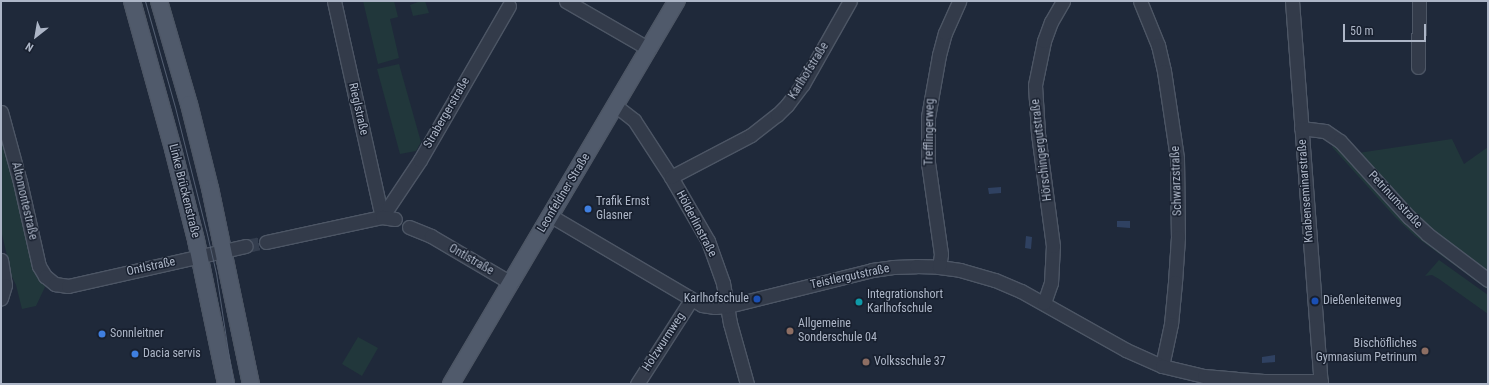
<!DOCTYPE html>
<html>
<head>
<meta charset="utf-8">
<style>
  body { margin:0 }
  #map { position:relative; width:1489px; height:385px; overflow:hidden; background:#1f293a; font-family:"Roboto Condensed",sans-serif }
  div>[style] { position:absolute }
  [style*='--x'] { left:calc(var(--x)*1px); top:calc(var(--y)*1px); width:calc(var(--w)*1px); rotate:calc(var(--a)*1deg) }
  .green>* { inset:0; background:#21373b }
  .water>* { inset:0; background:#2f4161 }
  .minor-tunnel>* { height:13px; margin-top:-6.5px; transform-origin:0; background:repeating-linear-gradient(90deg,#343e4f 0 13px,transparent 0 19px) }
  .roads { filter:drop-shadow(1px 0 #4d5665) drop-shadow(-1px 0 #4d5665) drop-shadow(0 1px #4d5665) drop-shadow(0 -1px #4d5665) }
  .minor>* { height:13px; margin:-6.5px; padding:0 6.5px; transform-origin:6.5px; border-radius:6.5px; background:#333b4a }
  .major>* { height:16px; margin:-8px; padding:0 8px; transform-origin:8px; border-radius:8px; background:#505a6b }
  .tram>* { height:1px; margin:-0.5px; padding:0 0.5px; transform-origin:0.5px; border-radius:0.5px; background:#545f72 }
  .dots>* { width:11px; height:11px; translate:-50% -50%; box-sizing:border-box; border:2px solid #18202f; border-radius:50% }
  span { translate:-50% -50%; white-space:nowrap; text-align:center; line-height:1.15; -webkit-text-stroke:3px #18202f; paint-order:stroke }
  .street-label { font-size:12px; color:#adb6c7 }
  .poi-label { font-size:12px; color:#adb6c7 }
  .left { translate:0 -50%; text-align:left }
  .right { translate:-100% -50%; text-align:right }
  .frame { position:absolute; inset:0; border:2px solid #adb6c7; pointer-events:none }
  .north { position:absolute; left:16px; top:16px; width:40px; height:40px; -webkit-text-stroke:3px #18202f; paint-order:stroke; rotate:211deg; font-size:11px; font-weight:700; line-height:16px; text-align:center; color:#adb6c7 }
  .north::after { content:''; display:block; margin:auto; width:14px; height:18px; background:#adb6c7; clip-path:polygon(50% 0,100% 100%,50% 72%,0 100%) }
  .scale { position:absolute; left:1343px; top:24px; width:83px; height:18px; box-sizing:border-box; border:2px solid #adb6c7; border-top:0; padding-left:5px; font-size:12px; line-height:14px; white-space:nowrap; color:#adb6c7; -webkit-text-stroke:3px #18202f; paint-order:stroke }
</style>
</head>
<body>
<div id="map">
  <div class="green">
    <div style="clip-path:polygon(363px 1px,394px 1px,398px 17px,390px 19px,399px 58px,378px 64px)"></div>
    <div style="clip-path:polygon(421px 1px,425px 1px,429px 13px,413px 16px,410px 5px)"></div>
    <div style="clip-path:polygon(399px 64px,421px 142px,416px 151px,400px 154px,377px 69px)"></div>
    <div style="clip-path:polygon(1px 131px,35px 273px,43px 281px,45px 287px,36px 306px,22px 309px,16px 285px,12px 277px,1px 230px)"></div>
    <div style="clip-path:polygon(1452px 139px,1464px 164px,1488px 147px,1488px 273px,1416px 218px,1358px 153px)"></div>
    <div style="clip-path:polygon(1335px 144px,1488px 286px,1488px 290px,1415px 236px,1395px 217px,1332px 147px)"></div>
    <div style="clip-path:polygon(1439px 260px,1488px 295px,1488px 314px,1439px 279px,1432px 275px,1425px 276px)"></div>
    <div style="clip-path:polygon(358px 337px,378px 348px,362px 376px,342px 364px)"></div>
  </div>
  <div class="water">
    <div style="clip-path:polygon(1001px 187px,1001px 193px,989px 194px,988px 188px)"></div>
    <div style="clip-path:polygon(1117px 221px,1130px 221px,1130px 228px,1117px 227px)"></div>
    <div style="clip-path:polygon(1026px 236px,1032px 237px,1031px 249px,1025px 248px)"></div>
    <div style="clip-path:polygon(1275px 355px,1275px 362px,1262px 363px,1262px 357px)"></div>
  </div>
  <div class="minor-tunnel">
    <div style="--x:246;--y:246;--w:20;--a:-11"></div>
  </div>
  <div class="roads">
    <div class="minor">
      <div style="--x:334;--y:1;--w:221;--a:77.5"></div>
      <div style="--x:566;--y:1;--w:96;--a:30"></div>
      <div style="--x:1140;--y:1;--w:48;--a:67.8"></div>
      <div style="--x:1158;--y:45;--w:27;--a:77"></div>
      <div style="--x:1164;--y:71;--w:88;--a:81.5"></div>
      <div style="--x:1177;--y:158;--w:79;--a:89.3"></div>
      <div style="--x:1178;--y:237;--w:45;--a:93.8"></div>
      <div style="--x:1175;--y:282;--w:42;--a:95.4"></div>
      <div style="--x:1171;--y:324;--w:43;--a:102.1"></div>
      <div style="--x:1292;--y:1;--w:384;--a:85.7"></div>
      <div style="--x:1418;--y:67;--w:66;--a:-89.1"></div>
      <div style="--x:616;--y:106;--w:23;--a:38"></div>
      <div style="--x:634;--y:120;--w:68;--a:57"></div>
      <div style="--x:671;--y:177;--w:74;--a:60"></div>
      <div style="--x:708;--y:241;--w:45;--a:70.3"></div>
      <div style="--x:723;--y:283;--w:41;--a:80.1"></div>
      <div style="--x:730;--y:323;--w:63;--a:74.4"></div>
      <div style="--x:1;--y:112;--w:73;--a:74.8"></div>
      <div style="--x:20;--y:182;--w:86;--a:77.3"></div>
      <div style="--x:39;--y:266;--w:12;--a:59"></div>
      <div style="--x:45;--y:276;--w:13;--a:39"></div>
      <div style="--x:55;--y:284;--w:13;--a:9"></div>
      <div style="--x:68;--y:286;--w:182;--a:-12.7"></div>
      <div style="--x:1301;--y:128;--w:24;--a:7"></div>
      <div style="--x:1325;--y:131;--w:18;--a:34"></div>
      <div style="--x:1340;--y:141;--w:103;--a:47.8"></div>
      <div style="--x:1409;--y:217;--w:25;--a:43"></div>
      <div style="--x:1427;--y:234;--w:76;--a:37"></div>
      <div style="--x:671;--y:177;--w:90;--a:-27.7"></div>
      <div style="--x:751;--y:135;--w:33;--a:-38"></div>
      <div style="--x:777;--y:115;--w:14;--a:-45"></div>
      <div style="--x:787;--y:105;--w:26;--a:-53"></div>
      <div style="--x:803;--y:84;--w:95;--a:-60.5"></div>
      <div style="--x:551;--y:216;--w:175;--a:30.5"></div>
      <div style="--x:702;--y:305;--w:13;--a:9"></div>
      <div style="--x:715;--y:307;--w:13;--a:-4"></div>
      <div style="--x:728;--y:306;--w:148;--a:-14"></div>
      <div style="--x:872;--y:270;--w:21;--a:-8"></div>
      <div style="--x:893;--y:267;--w:23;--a:-2"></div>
      <div style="--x:916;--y:266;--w:23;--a:2"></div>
      <div style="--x:939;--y:267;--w:21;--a:8"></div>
      <div style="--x:960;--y:270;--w:36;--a:16"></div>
      <div style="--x:995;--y:280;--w:28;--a:23"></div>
      <div style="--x:1021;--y:291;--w:120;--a:29.3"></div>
      <div style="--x:1126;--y:350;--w:39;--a:24"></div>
      <div style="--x:1162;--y:366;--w:43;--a:13.4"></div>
      <div style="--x:1204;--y:376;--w:32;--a:5"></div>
      <div style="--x:1236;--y:379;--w:31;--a:4"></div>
      <div style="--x:1267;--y:381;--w:54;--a:0"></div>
      <div style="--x:382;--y:217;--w:69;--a:-56.3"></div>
      <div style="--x:420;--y:160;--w:178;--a:-60"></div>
      <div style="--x:409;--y:227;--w:24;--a:22"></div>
      <div style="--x:431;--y:236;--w:93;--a:30.4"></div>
      <div style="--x:266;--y:242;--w:119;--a:-12.2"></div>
      <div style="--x:382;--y:217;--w:13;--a:9"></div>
      <div style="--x:1;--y:260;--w:25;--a:81"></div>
      <div style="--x:5;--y:285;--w:14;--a:107"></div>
      <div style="--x:939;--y:267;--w:13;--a:-81"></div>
      <div style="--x:941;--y:254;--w:92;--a:-98.1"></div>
      <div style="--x:928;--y:163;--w:46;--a:-90"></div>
      <div style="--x:928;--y:117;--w:63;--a:-79.9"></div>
      <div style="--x:939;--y:55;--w:23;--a:-75"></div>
      <div style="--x:945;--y:33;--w:35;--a:-66"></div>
      <div style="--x:1044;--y:303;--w:21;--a:-71"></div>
      <div style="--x:1051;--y:283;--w:37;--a:-87"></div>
      <div style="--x:1053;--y:246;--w:114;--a:-97.6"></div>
      <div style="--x:1038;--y:133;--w:48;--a:-93.6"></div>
      <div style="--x:1035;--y:85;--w:45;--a:-78.4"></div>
      <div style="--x:1044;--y:41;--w:20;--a:-70"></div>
      <div style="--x:1051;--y:22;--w:24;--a:-60"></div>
      <div style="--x:637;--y:384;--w:100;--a:-57.3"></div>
    </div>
    <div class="major">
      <div style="--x:132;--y:1;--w:154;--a:74.5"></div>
      <div style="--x:173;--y:149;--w:94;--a:75.8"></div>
      <div style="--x:196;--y:240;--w:147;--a:78.2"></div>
      <div style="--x:159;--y:1;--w:107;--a:73.8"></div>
      <div style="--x:189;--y:104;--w:87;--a:76"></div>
      <div style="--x:210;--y:188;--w:200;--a:78.2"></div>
      <div style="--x:451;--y:384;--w:445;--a:-59.5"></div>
    </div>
  </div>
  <div class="tram">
    <div style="--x:145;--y:1;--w:110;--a:74.2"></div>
    <div style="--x:175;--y:107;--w:127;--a:75.9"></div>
    <div style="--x:206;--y:230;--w:44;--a:76.9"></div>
    <div style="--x:216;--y:273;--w:112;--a:81.3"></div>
  </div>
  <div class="dots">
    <div style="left:588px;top:209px;background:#3f7fe0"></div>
    <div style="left:757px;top:299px;background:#1a4fb4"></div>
    <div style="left:1315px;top:301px;background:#1a4fb4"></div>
    <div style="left:859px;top:302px;background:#0f9aa8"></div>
    <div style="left:790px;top:331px;background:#8d6e63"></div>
    <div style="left:102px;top:334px;background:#3f7fe0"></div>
    <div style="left:1425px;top:351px;background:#8d6e63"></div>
    <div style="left:135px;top:354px;background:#3f7fe0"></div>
    <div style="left:866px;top:362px;background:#8d6e63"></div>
  </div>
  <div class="street-label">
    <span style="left:809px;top:71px;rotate:-58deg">Karlhofstraße</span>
    <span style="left:358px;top:109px;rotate:77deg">Rieglstraße</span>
    <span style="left:447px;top:113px;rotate:-60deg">Strabergerstraße</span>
    <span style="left:930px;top:132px;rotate:-89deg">Trefflingerweg</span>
    <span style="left:1042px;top:150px;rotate:-97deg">Hörschingergutstraße</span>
    <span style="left:1177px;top:181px;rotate:-92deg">Schwarzstraße</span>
    <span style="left:184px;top:191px;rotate:76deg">Linke Brückenstraße</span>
    <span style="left:1306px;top:191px;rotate:-94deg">Knabenseminarstraße</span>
    <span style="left:564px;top:193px;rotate:-59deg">Leonfeldner Straße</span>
    <span style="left:1395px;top:200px;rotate:47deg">Petrinumstraße</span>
    <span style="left:24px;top:201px;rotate:77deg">Altomontestraße</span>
    <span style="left:696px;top:224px;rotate:62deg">Hölderlinstraße</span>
    <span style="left:471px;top:260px;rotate:30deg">Ontlstraße</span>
    <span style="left:151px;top:267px;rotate:-12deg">Ontlstraße</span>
    <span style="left:850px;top:277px;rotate:-12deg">Teistlergutstraße</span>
    <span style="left:664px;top:342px;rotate:-57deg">Holzwurmweg</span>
  </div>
  <div class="poi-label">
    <span class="left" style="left:596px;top:209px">Trafik Ernst<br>Glasner</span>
    <span class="left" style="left:867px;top:302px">Integrationshort<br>Karlhofschule</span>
    <span class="right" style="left:749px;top:299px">Karlhofschule</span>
    <span class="left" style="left:1323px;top:301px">Dießenleitenweg</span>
    <span class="left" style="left:798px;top:331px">Allgemeine<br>Sonderschule 04</span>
    <span class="left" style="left:110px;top:334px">Sonnleitner</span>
    <span class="right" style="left:1417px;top:351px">Bischöfliches<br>Gymnasium Petrinum</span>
    <span class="left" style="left:143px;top:354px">Dacia servis</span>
    <span class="left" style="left:874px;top:362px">Volksschule 37</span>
  </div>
  <div class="frame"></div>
  <div class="north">N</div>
  <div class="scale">50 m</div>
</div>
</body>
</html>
